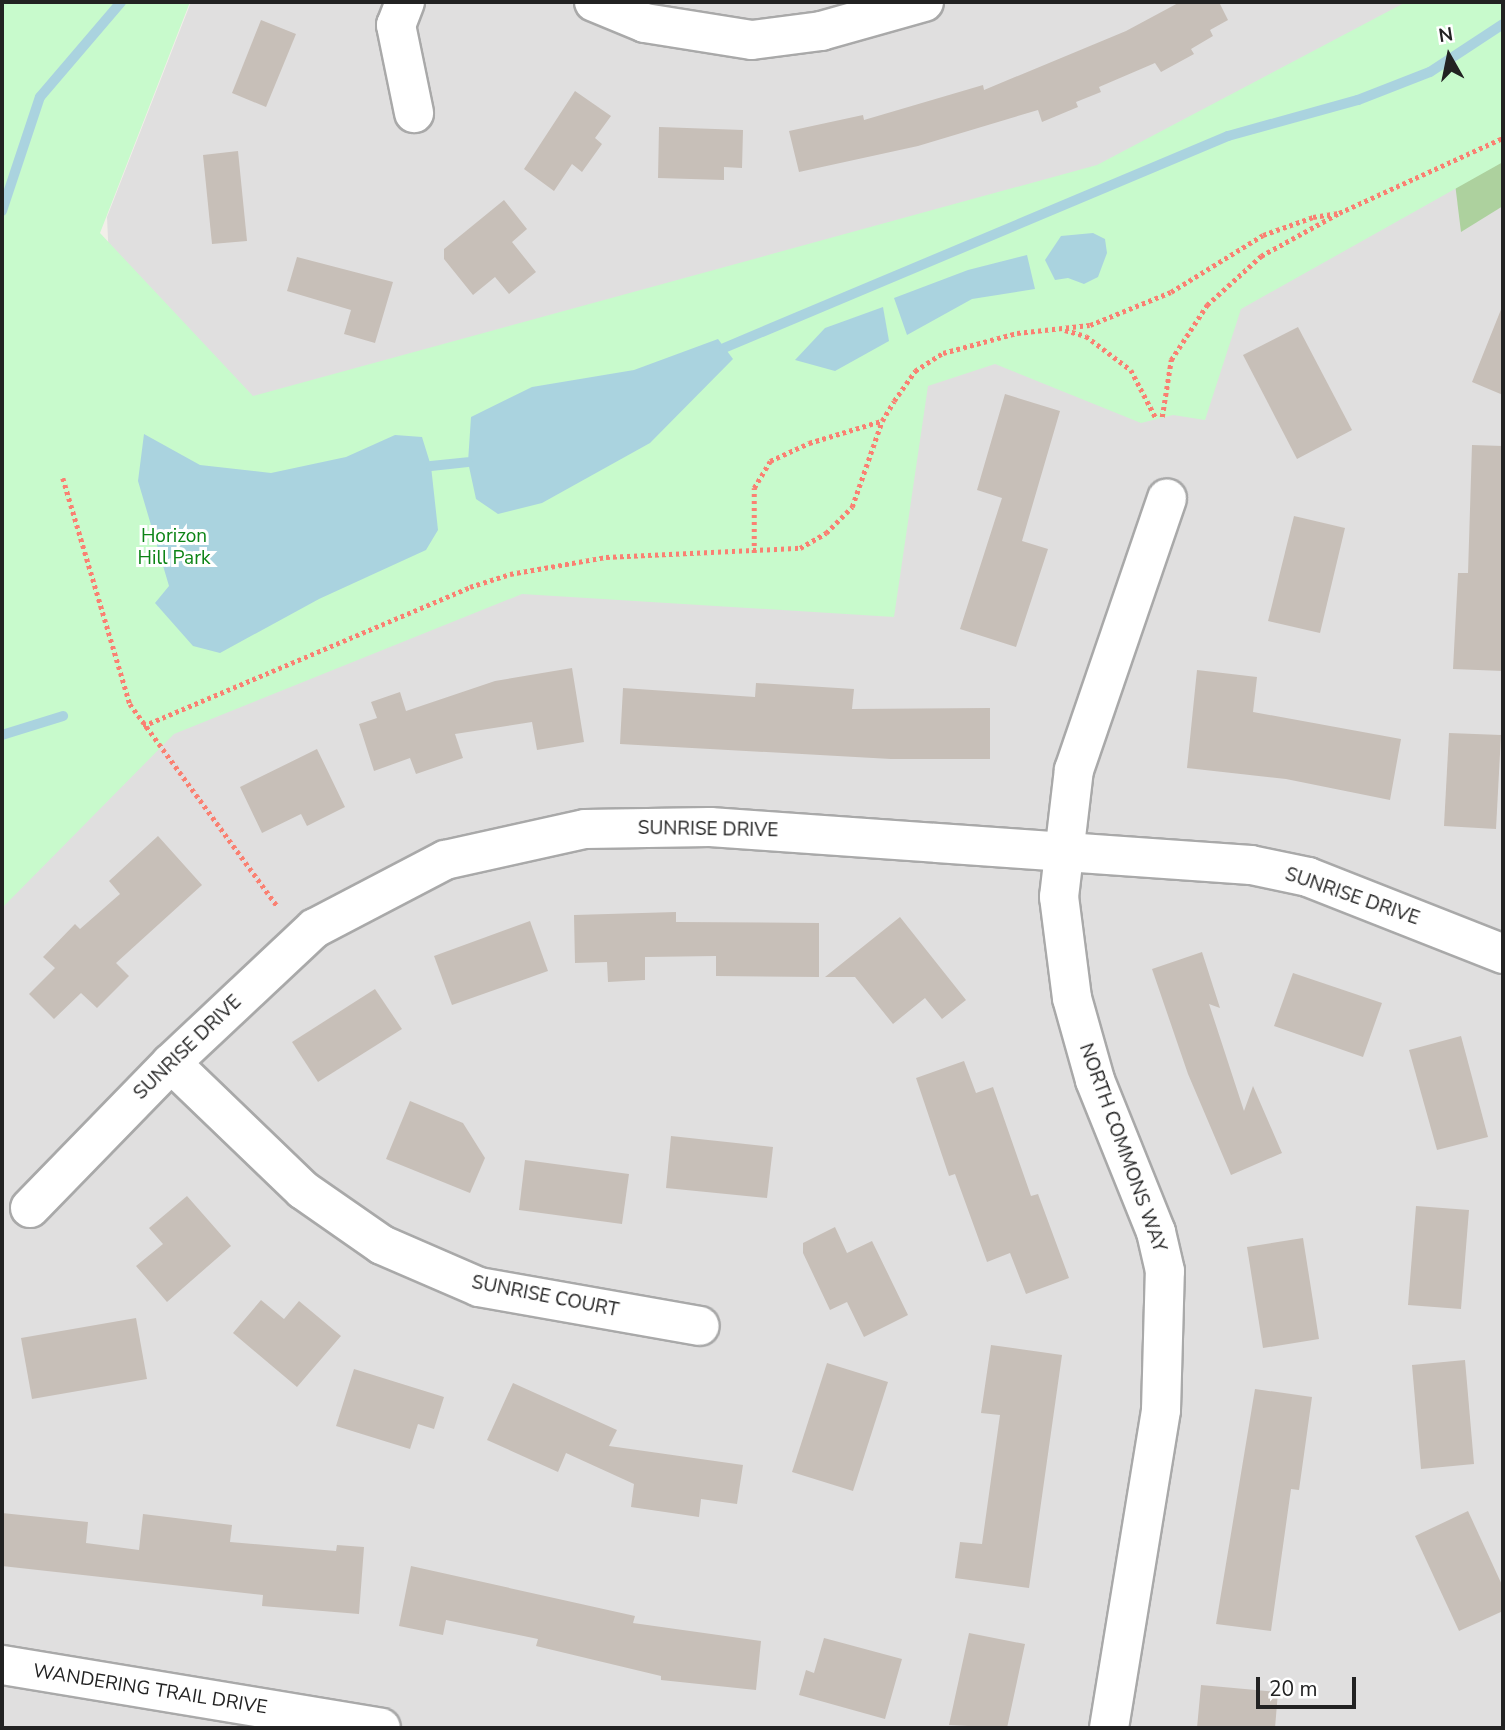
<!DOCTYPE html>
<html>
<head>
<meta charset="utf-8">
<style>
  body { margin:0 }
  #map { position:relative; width:1505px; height:1730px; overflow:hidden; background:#f2efe9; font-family:"Nunito Sans",sans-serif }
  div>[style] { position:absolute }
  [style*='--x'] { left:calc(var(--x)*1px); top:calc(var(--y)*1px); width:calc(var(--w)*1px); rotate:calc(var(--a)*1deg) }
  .residential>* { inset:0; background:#e0dfdf }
  .forest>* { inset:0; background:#add19e }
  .park>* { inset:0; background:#c8facc }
  .water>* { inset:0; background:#aad3df }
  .stream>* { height:10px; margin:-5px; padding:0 5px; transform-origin:5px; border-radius:5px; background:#aad3df }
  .building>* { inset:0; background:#c7bfb8 }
  .path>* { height:4.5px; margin-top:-2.25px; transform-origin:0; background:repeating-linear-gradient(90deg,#fa8072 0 3.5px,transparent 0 7px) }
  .roads { filter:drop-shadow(2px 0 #a9a9a9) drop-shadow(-2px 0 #a9a9a9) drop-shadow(0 2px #a9a9a9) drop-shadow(0 -2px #a9a9a9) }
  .minor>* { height:38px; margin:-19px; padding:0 19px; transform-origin:19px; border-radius:19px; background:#fff }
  span { translate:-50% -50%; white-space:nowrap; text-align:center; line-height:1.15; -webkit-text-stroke:6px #fff; paint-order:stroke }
  .park-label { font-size:19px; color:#0c8416 }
  .street-label { font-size:19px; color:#222 }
  .frame { position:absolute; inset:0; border:4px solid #222; pointer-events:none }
  .north { position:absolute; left:1414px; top:21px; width:70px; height:70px; -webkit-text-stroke:5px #fff; paint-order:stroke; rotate:351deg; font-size:19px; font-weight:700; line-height:28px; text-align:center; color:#222 }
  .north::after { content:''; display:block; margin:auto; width:24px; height:32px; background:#222; clip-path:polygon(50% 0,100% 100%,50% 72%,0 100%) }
  .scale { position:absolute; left:1256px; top:1677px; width:100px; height:32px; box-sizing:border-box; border:4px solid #222; border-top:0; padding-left:9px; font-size:21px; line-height:24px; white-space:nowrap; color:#222; -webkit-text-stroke:5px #fff; paint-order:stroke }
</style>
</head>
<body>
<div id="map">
  <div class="residential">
    <div style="clip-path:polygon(191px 2px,1503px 2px,1503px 1728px,2px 1728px,2px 827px,131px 746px,107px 217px)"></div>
  </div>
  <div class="forest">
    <div style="clip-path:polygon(1503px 2px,1503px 206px,1461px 232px,1447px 119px)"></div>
  </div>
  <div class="park">
    <div style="clip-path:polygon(2px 2px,190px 2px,100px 233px,253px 396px,1097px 165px,1406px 2px,1503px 2px,1503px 162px,1241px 309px,1205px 420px,1173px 415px,1141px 423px,995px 364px,928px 386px,894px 617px,522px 594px,174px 734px,2px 908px)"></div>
  </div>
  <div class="water">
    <div style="clip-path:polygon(1093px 233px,1105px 239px,1107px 253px,1098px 277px,1084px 284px,1068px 278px,1055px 280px,1045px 260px,1061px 236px)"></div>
    <div style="clip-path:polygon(1027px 255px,1035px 289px,972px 299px,907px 335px,894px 298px,968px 270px)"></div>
    <div style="clip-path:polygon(883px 307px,889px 341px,835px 371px,795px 360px,825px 328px)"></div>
    <div style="clip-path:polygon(718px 339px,733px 359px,650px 443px,542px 503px,498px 514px,476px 499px,468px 462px,471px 417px,532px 387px,634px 370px)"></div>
    <div style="clip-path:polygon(144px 434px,200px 465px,271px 473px,346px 457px,395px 435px,422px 437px,431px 466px,438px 530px,426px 550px,319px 599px,220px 653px,193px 646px,155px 603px,169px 586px,138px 481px)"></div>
  </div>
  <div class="stream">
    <div style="--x:2;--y:211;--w:120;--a:-71.6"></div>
    <div style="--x:40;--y:97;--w:125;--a:-49.5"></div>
    <div style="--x:724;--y:348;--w:547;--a:-22.81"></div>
    <div style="--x:1228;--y:136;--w:135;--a:-15.5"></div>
    <div style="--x:1358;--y:100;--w:77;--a:-21.3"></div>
    <div style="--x:1430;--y:72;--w:87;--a:-33.3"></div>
    <div style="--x:431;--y:466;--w:37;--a:-6"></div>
    <div style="--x:2;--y:735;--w:64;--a:-17.3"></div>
  </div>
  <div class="building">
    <div style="clip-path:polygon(1180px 2px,1219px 2px,1228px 20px,1210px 30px,1213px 36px,1191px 49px,1194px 54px,1161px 72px,1155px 63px,1099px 87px,1101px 92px,1076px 102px,1078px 107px,1042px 122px,1038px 110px,918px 146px,799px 172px,789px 131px,863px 115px,864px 120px,983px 85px,984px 90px,1126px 31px)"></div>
    <div style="clip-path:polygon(261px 20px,296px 34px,266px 107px,232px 93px)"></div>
    <div style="clip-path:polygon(575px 91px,611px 116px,595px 138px,602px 144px,582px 172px,572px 164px,554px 191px,524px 169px)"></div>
    <div style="clip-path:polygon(659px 127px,743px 130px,742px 168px,724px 167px,724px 180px,658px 178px)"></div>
    <div style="clip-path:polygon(238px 151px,247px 241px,212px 244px,203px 155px)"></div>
    <div style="clip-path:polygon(504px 200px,527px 229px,512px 242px,536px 272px,509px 294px,495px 277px,473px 295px,444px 259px,444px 249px)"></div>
    <div style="clip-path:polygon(297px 257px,393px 282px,375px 343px,344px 334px,351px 310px,287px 291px)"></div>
    <div style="clip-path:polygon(1502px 307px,1503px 307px,1503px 395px,1472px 382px)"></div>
    <div style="clip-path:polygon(1298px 327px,1352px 430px,1297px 459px,1243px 355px)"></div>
    <div style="clip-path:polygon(1005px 394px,1060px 411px,1022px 541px,1048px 549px,1016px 647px,960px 629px,1002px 498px,977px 490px)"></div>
    <div style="clip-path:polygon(1472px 445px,1503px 446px,1503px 671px,1453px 669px,1458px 573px,1468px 573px)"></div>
    <div style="clip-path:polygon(1294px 516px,1345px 528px,1320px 633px,1268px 621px)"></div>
    <div style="clip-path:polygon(572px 668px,584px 742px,537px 750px,532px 722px,455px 734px,463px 758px,416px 774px,410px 758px,374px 771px,359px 724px,377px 718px,371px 702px,400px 692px,406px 711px,495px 681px)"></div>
    <div style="clip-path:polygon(1197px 670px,1257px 677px,1253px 712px,1401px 739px,1390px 800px,1286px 779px,1187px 768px)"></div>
    <div style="clip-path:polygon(756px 683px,854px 689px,852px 709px,990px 708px,990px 759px,891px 759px,620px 744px,623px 688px,755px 697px)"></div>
    <div style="clip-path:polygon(1449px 733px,1501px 735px,1496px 829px,1444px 826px)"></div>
    <div style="clip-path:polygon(317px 749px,345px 807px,307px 826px,301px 814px,262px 833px,240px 787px)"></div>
    <div style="clip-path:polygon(158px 836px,202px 885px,116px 963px,129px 976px,97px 1008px,81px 993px,54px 1019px,29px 994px,55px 968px,43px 957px,75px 924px,80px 929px,120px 894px,109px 881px)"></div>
    <div style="clip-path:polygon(676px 912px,676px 922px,819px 923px,819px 977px,716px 976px,716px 956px,645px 957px,645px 980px,608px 982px,607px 962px,575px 963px,574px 915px)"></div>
    <div style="clip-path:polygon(900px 917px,966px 1000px,942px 1019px,925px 998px,893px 1024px,855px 977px,825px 977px)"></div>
    <div style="clip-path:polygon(530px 921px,548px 971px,452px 1005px,434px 956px)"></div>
    <div style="clip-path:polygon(1202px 952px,1220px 1008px,1209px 1004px,1244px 1111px,1253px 1086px,1282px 1153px,1231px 1175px,1188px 1074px,1152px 969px)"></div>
    <div style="clip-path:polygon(1293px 973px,1382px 1003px,1363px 1057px,1274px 1026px)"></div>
    <div style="clip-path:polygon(375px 989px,402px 1029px,318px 1082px,292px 1042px)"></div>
    <div style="clip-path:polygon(1461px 1036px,1488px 1137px,1437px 1150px,1409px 1050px)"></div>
    <div style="clip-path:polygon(964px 1061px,976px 1093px,993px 1087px,1031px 1196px,1038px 1194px,1069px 1278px,1026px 1294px,1010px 1253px,987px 1262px,955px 1174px,949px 1176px,916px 1078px)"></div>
    <div style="clip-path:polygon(410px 1101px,463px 1123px,485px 1158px,470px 1193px,386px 1159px)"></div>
    <div style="clip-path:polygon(671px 1136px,773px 1147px,767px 1198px,666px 1188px)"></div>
    <div style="clip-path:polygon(525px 1160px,629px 1174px,622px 1224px,519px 1210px)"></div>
    <div style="clip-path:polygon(187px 1196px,231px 1246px,167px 1302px,136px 1266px,163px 1244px,149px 1228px)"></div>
    <div style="clip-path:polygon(1416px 1206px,1469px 1210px,1461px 1309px,1408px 1305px)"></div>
    <div style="clip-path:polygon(835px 1227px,847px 1253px,872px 1241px,908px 1315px,864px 1337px,847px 1302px,830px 1310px,803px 1253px,803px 1243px)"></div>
    <div style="clip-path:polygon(1303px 1238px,1319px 1339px,1263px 1348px,1247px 1247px)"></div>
    <div style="clip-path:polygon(261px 1300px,284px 1319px,299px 1301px,341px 1336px,297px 1387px,233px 1333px)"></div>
    <div style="clip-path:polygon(136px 1318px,147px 1379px,32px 1399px,21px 1338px)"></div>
    <div style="clip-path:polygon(991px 1345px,1062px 1355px,1029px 1588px,955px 1578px,960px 1542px,982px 1544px,1000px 1415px,981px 1413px)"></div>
    <div style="clip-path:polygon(1465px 1360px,1474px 1464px,1421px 1469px,1412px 1365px)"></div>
    <div style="clip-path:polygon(827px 1363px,888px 1382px,853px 1491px,792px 1472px)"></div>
    <div style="clip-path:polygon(354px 1369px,444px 1397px,434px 1429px,418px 1424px,410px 1449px,336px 1426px)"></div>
    <div style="clip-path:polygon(513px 1383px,617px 1430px,609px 1446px,743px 1465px,737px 1504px,701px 1499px,699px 1517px,631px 1507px,634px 1484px,566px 1453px,558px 1472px,487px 1440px)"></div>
    <div style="clip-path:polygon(1255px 1389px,1312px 1397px,1299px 1490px,1291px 1489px,1271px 1631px,1216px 1624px)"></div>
    <div style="clip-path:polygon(1468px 1511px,1503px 1587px,1503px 1611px,1459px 1631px,1415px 1536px)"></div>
    <div style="clip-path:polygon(2px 1513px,88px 1522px,86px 1543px,139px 1550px,143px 1514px,232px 1525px,230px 1542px,336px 1551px,337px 1545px,364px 1547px,359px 1614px,262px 1606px,263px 1595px,2px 1566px)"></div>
    <div style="clip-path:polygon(411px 1566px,635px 1616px,633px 1623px,761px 1641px,756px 1690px,661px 1680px,661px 1676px,536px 1646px,538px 1639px,446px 1620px,443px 1635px,399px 1626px)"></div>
    <div style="clip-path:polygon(969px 1633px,1025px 1644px,1007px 1728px,949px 1725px)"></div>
    <div style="clip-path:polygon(824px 1638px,902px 1659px,885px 1719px,799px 1695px,806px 1670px,814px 1673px)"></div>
    <div style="clip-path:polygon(1201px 1685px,1278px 1692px,1275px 1728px,1197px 1728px)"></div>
  </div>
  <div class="path">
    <div style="--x:1065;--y:330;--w:22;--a:16"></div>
    <div style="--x:1086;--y:336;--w:56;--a:37.1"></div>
    <div style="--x:1131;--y:370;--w:54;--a:62.5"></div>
    <div style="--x:1162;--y:417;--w:58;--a:-81"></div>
    <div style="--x:1171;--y:360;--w:66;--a:-56.8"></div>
    <div style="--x:1207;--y:305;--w:73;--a:-42.2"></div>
    <div style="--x:1261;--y:256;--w:89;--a:-28.9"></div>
    <div style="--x:1339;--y:213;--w:180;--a:-24.6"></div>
    <div style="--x:63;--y:478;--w:236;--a:73.5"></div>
    <div style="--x:130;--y:704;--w:251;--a:53.9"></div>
    <div style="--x:754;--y:553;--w:65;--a:-90"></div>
    <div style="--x:754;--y:488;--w:31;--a:-59"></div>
    <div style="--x:770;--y:461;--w:43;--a:-24.8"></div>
    <div style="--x:809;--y:443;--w:75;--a:-17"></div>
    <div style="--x:143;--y:726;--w:355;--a:-23"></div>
    <div style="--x:470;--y:587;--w:42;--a:-18"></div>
    <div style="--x:510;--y:574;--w:97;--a:-10"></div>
    <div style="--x:606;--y:557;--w:194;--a:-2.7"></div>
    <div style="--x:800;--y:548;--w:30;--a:-30"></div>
    <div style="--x:826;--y:533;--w:37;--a:-45"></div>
    <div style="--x:852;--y:507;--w:91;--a:-70.8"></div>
    <div style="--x:882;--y:421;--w:23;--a:-59"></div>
    <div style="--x:894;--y:401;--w:37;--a:-55"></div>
    <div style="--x:915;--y:371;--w:33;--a:-33"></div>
    <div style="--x:943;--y:353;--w:77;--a:-15.1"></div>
    <div style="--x:1017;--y:333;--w:73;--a:-6.3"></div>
    <div style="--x:1090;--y:325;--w:87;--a:-22.2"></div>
    <div style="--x:1171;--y:292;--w:108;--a:-31.8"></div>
    <div style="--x:1263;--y:235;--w:53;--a:-19.8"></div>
    <div style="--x:1313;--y:217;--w:26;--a:-9"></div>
  </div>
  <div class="roads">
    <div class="minor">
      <div style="--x:405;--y:2;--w:25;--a:111"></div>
      <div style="--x:396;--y:25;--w:90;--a:78.4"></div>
      <div style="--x:594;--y:2;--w:55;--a:22.4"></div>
      <div style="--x:645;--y:23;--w:108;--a:9"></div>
      <div style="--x:752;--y:40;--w:70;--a:-7.4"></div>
      <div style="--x:821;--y:31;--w:107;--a:-15.7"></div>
      <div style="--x:171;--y:1063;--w:183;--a:43.9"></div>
      <div style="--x:303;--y:1190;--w:96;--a:34.8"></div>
      <div style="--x:382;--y:1245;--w:106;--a:23.4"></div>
      <div style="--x:479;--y:1287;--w:224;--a:10"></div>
      <div style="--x:30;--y:1208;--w:202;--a:-45.8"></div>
      <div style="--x:171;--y:1063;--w:197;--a:-43.2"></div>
      <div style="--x:315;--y:928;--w:147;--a:-27.6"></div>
      <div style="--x:445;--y:860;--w:143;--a:-12.5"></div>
      <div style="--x:585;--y:829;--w:125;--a:-0.9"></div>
      <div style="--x:710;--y:827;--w:542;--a:4.02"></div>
      <div style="--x:1251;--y:865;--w:58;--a:11.9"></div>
      <div style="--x:1308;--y:877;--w:210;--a:21.5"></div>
      <div style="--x:2;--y:1665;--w:384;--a:9.4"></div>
      <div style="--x:1109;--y:1728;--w:322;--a:-80.7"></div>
      <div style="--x:1161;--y:1410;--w:139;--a:-88.4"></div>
      <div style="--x:1165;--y:1271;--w:40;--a:-103"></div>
      <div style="--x:1156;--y:1232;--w:164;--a:-111.9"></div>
      <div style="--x:1095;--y:1080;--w:85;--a:-105.7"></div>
      <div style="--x:1072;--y:998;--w:102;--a:-97.3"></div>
      <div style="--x:1059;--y:897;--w:128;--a:-83.3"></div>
      <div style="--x:1074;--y:770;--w:287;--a:-71.1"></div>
    </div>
  </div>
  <div class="park-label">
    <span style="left:174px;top:548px">Horizon<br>Hill Park</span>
  </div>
  <div class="street-label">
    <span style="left:708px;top:830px;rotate:1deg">SUNRISE DRIVE</span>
    <span style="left:1352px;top:897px;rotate:19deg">SUNRISE DRIVE</span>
    <span style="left:188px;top:1048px;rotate:-44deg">SUNRISE DRIVE</span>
    <span style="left:1122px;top:1148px;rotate:70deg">NORTH COMMONS WAY</span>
    <span style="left:545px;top:1297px;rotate:11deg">SUNRISE COURT</span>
    <span style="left:150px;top:1690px;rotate:9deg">WANDERING TRAIL DRIVE</span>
  </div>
  <div class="frame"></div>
  <div class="north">N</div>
  <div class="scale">20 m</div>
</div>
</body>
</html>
